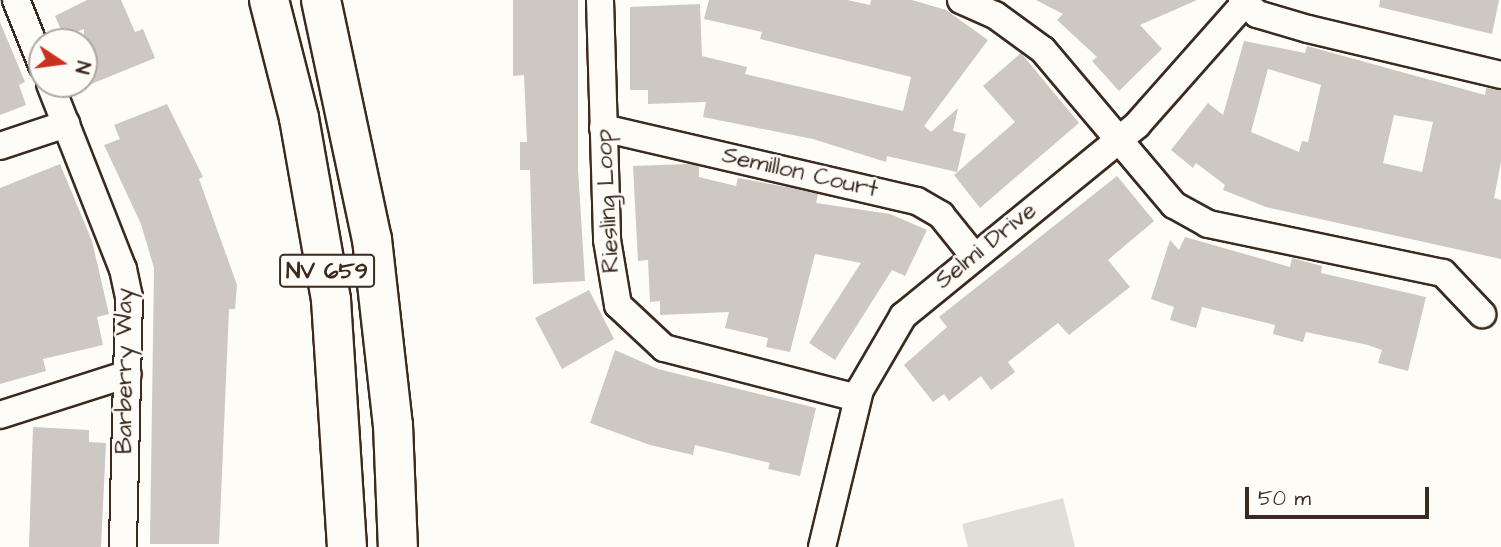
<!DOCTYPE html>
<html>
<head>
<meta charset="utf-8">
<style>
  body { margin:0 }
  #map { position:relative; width:1501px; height:547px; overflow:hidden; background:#fdfcf7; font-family:"Architects Daughter",sans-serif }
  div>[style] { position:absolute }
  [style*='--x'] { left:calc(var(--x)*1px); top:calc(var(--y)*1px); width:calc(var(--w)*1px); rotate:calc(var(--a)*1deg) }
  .green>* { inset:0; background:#e1ded7 }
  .building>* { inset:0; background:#cdc8c2 }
  .roads { filter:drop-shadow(2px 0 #3b2a1e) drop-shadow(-2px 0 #3b2a1e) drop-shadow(0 2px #3b2a1e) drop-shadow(0 -2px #3b2a1e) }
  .minor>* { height:26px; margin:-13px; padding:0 13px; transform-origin:13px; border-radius:13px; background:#fdfcf7 }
  .primary>* { height:38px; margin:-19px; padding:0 19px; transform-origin:19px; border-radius:19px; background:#fdfcf7 }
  span { translate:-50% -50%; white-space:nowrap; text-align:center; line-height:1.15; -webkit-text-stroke:5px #fdfcf7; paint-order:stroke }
  .shield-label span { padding:2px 5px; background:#fdfcf7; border:2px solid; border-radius:5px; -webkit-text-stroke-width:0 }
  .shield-label { font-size:23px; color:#3b2a1e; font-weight:700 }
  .street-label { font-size:24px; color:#3b2a1e }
  .north { position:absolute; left:28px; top:28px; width:70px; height:70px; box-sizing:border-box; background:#fdfcf7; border:2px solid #afa8a0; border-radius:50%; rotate:103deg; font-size:19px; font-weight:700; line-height:28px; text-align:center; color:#3b2a1e }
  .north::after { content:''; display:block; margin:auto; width:24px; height:32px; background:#c8321e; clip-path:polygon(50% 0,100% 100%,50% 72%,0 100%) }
  .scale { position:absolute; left:1245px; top:487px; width:184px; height:32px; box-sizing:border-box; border:4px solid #3b2a1e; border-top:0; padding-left:9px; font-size:21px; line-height:24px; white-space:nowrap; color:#3b2a1e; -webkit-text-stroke:5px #fdfcf7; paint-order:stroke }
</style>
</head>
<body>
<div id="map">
  <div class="green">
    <div style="clip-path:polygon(1063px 498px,1075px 547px,968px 547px,962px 524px)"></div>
  </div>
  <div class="building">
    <div style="clip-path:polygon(87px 0,121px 0,135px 32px,143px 29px,155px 58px,84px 87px,84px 29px,64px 37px,55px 16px)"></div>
    <div style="clip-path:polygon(513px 0,578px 0,578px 169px,585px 281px,533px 284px,530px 170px,520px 170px,520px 142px,527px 142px,524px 75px,513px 76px)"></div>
    <div style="clip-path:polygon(709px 0,847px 0,870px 5px,871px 0,912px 0,946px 10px,988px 40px,924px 126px,931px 132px,958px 108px,953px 131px,966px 134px,957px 172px,887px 156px,886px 162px,813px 139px,703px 117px,706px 102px,648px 104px,648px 90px,630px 90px,630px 7px,700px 4px,702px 56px,747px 67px,745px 74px,903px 111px,911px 77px,760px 39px,762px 32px,704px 19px)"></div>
    <div style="clip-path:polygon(1036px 0,1197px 0,1140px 25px,1162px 49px,1119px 91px,1092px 61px,1097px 57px,1057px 20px,1063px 14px)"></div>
    <div style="clip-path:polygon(1380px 0,1499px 0,1492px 34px,1379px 7px)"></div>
    <div style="clip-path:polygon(0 22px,25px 82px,19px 85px,26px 105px,0 115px)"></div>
    <div style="clip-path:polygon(evenodd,1244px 41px,1305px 53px,1307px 46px,1485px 95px,1486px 88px,1501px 90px,1501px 162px,1494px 198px,1501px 200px,1501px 259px,1266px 207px,1223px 190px,1225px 185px,1196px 163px,1193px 168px,1171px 150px,1208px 103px,1223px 115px,1244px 41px,1268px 69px,1321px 85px,1308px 142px,1302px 141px,1299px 152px,1251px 132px,1268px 69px,1244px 41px,1394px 115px,1433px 122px,1422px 172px,1383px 163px,1394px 115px)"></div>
    <div style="clip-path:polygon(1021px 53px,1079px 123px,980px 208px,954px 175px,1015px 122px,983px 86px)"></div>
    <div style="clip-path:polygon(167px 104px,203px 177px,199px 179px,237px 285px,235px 309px,229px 309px,219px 544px,150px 544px,154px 268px,141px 224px,104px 145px,120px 139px,114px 125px)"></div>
    <div style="clip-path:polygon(60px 164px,92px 241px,109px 314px,97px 317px,103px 345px,43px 359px,46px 371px,0 384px,0 188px)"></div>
    <div style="clip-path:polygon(688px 164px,699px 166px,699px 177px,736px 186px,738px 178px,792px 188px,818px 194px,816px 203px,890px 214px,927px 230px,905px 276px,892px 270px,835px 360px,809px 343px,861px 263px,815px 254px,790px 352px,766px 347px,768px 338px,725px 328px,729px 312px,660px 315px,660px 301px,650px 302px,648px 260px,638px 261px,633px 166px)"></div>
    <div style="clip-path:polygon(1117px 176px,1154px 221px,1108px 260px,1130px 287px,1069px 335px,1058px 323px,1008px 362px,1015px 372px,991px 390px,981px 376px,949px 401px,944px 394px,933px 402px,904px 365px,947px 327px,939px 317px)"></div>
    <div style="clip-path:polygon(1185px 237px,1290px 267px,1292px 258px,1322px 266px,1321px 273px,1426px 297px,1408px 371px,1378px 363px,1382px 350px,1368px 345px,1306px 332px,1303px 342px,1273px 334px,1275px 325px,1202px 307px,1196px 328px,1170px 320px,1174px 307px,1151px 299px,1170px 240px,1179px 250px)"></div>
    <div style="clip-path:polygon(589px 290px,614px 339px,562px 369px,535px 318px)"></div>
    <div style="clip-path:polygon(615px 350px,658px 369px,816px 408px,800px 476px,768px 469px,770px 463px,695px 445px,693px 455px,650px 445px,590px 423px)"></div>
    <div style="clip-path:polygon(33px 427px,89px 430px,89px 442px,106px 443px,101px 547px,29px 547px)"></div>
  </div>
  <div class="roads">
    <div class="minor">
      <div style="--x:16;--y:0;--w:70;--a:68.2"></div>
      <div style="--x:600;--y:0;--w:240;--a:88.3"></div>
      <div style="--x:607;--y:240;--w:66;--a:80.4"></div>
      <div style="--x:618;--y:305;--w:63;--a:43.1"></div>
      <div style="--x:664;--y:348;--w:200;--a:14.5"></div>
      <div style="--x:961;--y:0;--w:37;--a:24"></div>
      <div style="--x:995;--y:15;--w:59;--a:36.1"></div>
      <div style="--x:1043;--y:50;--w:203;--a:49.8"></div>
      <div style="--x:1174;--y:205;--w:39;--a:29"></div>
      <div style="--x:1208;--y:224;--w:240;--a:11.8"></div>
      <div style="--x:1443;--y:273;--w:57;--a:46.4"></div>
      <div style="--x:1242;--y:0;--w:21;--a:43"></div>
      <div style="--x:1257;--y:14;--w:53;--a:16.4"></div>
      <div style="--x:1308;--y:29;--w:198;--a:13.4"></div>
      <div style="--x:50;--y:84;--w:199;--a:68.5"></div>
      <div style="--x:123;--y:269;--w:29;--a:78"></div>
      <div style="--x:129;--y:297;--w:250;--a:91.4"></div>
      <div style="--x:603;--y:128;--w:322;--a:13.1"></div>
      <div style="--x:917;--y:201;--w:28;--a:30"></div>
      <div style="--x:941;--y:215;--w:53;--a:51.2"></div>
      <div style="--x:0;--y:146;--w:70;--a:-18.4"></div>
      <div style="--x:0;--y:415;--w:134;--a:-17.8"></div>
      <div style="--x:822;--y:547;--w:162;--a:-76.4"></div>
      <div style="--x:860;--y:390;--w:86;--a:-59.8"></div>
      <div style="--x:903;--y:316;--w:302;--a:-39.2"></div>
      <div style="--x:1137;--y:125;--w:163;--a:-48.5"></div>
    </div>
    <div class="primary">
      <div style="--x:269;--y:0;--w:122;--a:75.7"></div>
      <div style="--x:299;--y:118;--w:185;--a:80"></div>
      <div style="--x:331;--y:300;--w:248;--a:86.3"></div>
      <div style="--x:321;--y:0;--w:244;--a:78"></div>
      <div style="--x:372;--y:239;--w:187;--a:83.6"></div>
      <div style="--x:393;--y:425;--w:122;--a:87.7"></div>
    </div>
  </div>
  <div class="shield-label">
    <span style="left:327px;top:271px">NV 659</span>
  </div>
  <div class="street-label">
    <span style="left:800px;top:173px;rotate:13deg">Semillon Court</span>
    <span style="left:608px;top:201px;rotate:-93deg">Riesling Loop</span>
    <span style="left:986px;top:246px;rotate:-39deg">Selmi Drive</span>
    <span style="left:125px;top:371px;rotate:-90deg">Barberry Way</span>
  </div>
  <div class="north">N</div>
  <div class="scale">50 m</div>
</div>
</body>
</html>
